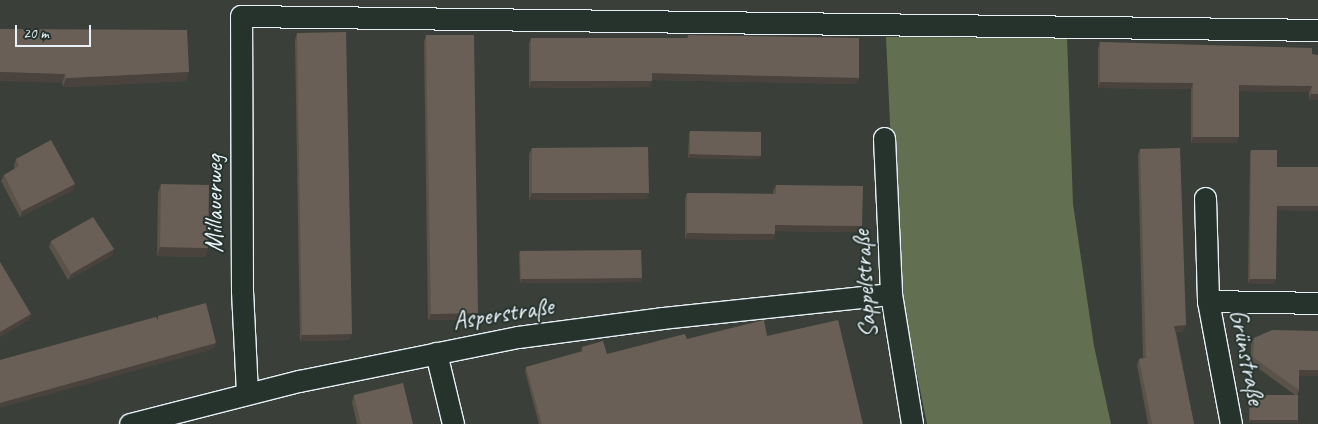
<!DOCTYPE html>
<html>
<head>
<meta charset="utf-8">
<style>
  body { margin:0 }
  #map { position:relative; width:1318px; height:424px; overflow:hidden; background:#3a4039; font-family:Caveat,sans-serif }
  div>[style] { position:absolute }
  [style*='--x'] { left:calc(var(--x)*1px); top:calc(var(--y)*1px); width:calc(var(--w)*1px); rotate:calc(var(--a)*1deg) }
  .green>* { inset:0; background:#627051 }
  .roads { filter:drop-shadow(1px 0 #e8f1f8) drop-shadow(-1px 0 #e8f1f8) drop-shadow(0 1px #e8f1f8) drop-shadow(0 -1px #e8f1f8) }
  .street>* { height:21px; margin:-10.5px; padding:0 10.5px; transform-origin:10.5px; border-radius:10.5px; background:#26332d }
  .wall>* { inset:0; background:#5b524a }
  .shaded-wall>* { inset:0; background:#4a423c }
  .building>* { inset:0; background:#6a5f56 }
  span { translate:-50% -50%; white-space:nowrap; text-align:center; line-height:1.15; -webkit-text-stroke:4px #26332d; paint-order:stroke }
  .street-label { font-size:25px; color:#e8f1f8 }
  .scale { position:absolute; left:15px; top:25px; width:76px; height:22px; box-sizing:border-box; border:2px solid #e8f1f8; border-top:0; padding-left:6px; font-size:15px; line-height:18px; white-space:nowrap; color:#e8f1f8; -webkit-text-stroke:4px #26332d; paint-order:stroke }
</style>
</head>
<body>
<div id="map">
  <div class="green">
    <div style="clip-path:polygon(886px 37px,1067px 38px,1073px 204px,1094px 346px,1111px 424px,927px 424px,897px 274px)"></div>
  </div>
  <div class="roads">
    <div class="street">
      <div style="--x:884;--y:138;--w:156;--a:87.4"></div>
      <div style="--x:891;--y:294;--w:132;--a:80.8"></div>
      <div style="--x:1205;--y:198;--w:103;--a:88.3"></div>
      <div style="--x:1208;--y:301;--w:125;--a:79.4"></div>
      <div style="--x:1208;--y:301;--w:110;--a:1"></div>
      <div style="--x:436;--y:353;--w:73;--a:76.5"></div>
      <div style="--x:247;--y:393;--w:103;--a:-92.8"></div>
      <div style="--x:242;--y:290;--w:274;--a:-90.2"></div>
      <div style="--x:241;--y:16;--w:1077;--a:0.74"></div>
      <div style="--x:130;--y:424;--w:174;--a:-14.3"></div>
      <div style="--x:299;--y:381;--w:223;--a:-11.4"></div>
      <div style="--x:518;--y:337;--w:145;--a:-7.5"></div>
      <div style="--x:662;--y:318;--w:230;--a:-6"></div>
    </div>
  </div>
  <div class="wall">
    <div style="clip-path:polygon(0 29px,186px 81px,63px 87px,62px 83px)"></div>
    <div style="clip-path:polygon(297px 33px,349px 340px,300px 341px,295px 40px)"></div>
    <div style="clip-path:polygon(426px 35px,476px 319px,428px 320px,424px 42px)"></div>
    <div style="clip-path:polygon(688px 35px,857px 84px,652px 80px,650px 87px,529px 88px,529px 44px,531px 38px,687px 38px)"></div>
    <div style="clip-path:polygon(1100px 42px,1312px 54px,1318px 100px,1309px 100px,1309px 92px,1239px 91px,1237px 143px,1191px 143px,1191px 89px,1098px 88px,1098px 48px)"></div>
    <div style="clip-path:polygon(690px 131px,759px 159px,688px 158px,689px 134px)"></div>
    <div style="clip-path:polygon(532px 148px,649px 193px,646px 199px,529px 200px,529px 154px)"></div>
    <div style="clip-path:polygon(1140px 149px,1184px 331px,1176px 332px,1194px 424px,1148px 424px,1137px 365px,1139px 359px,1143px 358px,1138px 155px)"></div>
    <div style="clip-path:polygon(1251px 150px,1277px 167px,1318px 167px,1318px 211px,1277px 210px,1274px 284px,1248px 283px,1250px 154px)"></div>
    <div style="clip-path:polygon(16px 159px,73px 190px,20px 217px,1px 181px,4px 175px,15px 169px,14px 166px)"></div>
    <div style="clip-path:polygon(161px 184px,205px 257px,157px 256px,158px 193px)"></div>
    <div style="clip-path:polygon(776px 185px,862px 226px,860px 232px,775px 231px,775px 234px,773px 240px,685px 239px,685px 199px,687px 193px,773px 194px,773px 191px)"></div>
    <div style="clip-path:polygon(51px 241px,114px 249px,111px 256px,68px 280px,49px 247px)"></div>
    <div style="clip-path:polygon(520px 251px,641px 282px,520px 283px,519px 254px)"></div>
    <div style="clip-path:polygon(767px 336px,863px 424px,539px 424px,525px 371px,526px 367px,581px 352px,582px 347px,607px 354px,687px 339px)"></div>
    <div style="clip-path:polygon(1254px 338px,1318px 376px,1299px 376px,1299px 390px,1297px 395px,1298px 420px,1297px 423px,1249px 423px,1249px 399px,1250px 395px,1295px 395px,1251px 363px,1251px 344px)"></div>
    <div style="clip-path:polygon(354px 395px,413px 424px,357px 424px,352px 402px)"></div>
  </div>
  <div class="shaded-wall">
    <div style="clip-path:polygon(0 72px,65px 74px,62px 83px,0 81px)"></div>
    <div style="clip-path:polygon(189px 72px,186px 81px,63px 87px,66px 78px)"></div>
    <div style="clip-path:polygon(652px 73px,859px 78px,857px 84px,650px 80px)"></div>
    <div style="clip-path:polygon(531px 81px,652px 81px,650px 87px,529px 88px)"></div>
    <div style="clip-path:polygon(1100px 82px,1193px 83px,1191px 89px,1098px 88px)"></div>
    <div style="clip-path:polygon(1239px 85px,1312px 86px,1309px 92px,1237px 91px)"></div>
    <div style="clip-path:polygon(1311px 94px,1318px 94px,1318px 100px,1309px 100px)"></div>
    <div style="clip-path:polygon(1193px 137px,1239px 137px,1237px 143px,1191px 143px)"></div>
    <div style="clip-path:polygon(690px 154px,761px 156px,759px 159px,688px 158px)"></div>
    <div style="clip-path:polygon(75px 184px,73px 190px,20px 217px,22px 211px)"></div>
    <div style="clip-path:polygon(532px 193px,649px 193px,646px 199px,529px 200px)"></div>
    <div style="clip-path:polygon(1277px 206px,1318px 206px,1318px 211px,1275px 210px)"></div>
    <div style="clip-path:polygon(775px 225px,862px 226px,860px 232px,773px 231px)"></div>
    <div style="clip-path:polygon(687px 233px,775px 234px,773px 240px,685px 239px)"></div>
    <div style="clip-path:polygon(160px 247px,208px 248px,205px 257px,157px 256px)"></div>
    <div style="clip-path:polygon(114px 249px,111px 256px,68px 280px,71px 274px)"></div>
    <div style="clip-path:polygon(642px 278px,641px 282px,520px 283px,521px 279px)"></div>
    <div style="clip-path:polygon(1250px 279px,1276px 279px,1274px 284px,1248px 283px)"></div>
    <div style="clip-path:polygon(478px 313px,476px 319px,428px 320px,431px 314px)"></div>
    <div style="clip-path:polygon(31px 314px,29px 320px,0 337px,0 332px)"></div>
    <div style="clip-path:polygon(1186px 325px,1184px 331px,1172px 332px,1174px 326px)"></div>
    <div style="clip-path:polygon(352px 334px,349px 340px,300px 341px,302px 335px)"></div>
    <div style="clip-path:polygon(216px 343px,214px 349px,0 408px,0 403px)"></div>
    <div style="clip-path:polygon(1299px 370px,1318px 370px,1318px 376px,1297px 376px)"></div>
    <div style="clip-path:polygon(1250px 420px,1298px 420px,1297px 423px,1249px 423px)"></div>
  </div>
  <div class="building">
    <div style="clip-path:polygon(0 29px,187px 30px,189px 72px,66px 78px,65px 74px,0 72px)"></div>
    <div style="clip-path:polygon(346px 32px,352px 334px,302px 335px,297px 33px)"></div>
    <div style="clip-path:polygon(426px 35px,474px 35px,478px 313px,431px 314px)"></div>
    <div style="clip-path:polygon(688px 35px,859px 38px,859px 78px,652px 73px,652px 81px,531px 81px,531px 38px,688px 38px)"></div>
    <div style="clip-path:polygon(1100px 42px,1312px 48px,1312px 54px,1318px 55px,1318px 94px,1311px 94px,1312px 86px,1239px 85px,1239px 137px,1193px 137px,1193px 83px,1100px 82px)"></div>
    <div style="clip-path:polygon(690px 131px,761px 132px,761px 156px,690px 154px)"></div>
    <div style="clip-path:polygon(51px 140px,75px 184px,22px 211px,4px 175px,19px 166px,16px 159px)"></div>
    <div style="clip-path:polygon(648px 147px,649px 193px,532px 193px,532px 148px)"></div>
    <div style="clip-path:polygon(1180px 148px,1186px 325px,1174px 326px,1194px 424px,1152px 424px,1139px 359px,1146px 358px,1140px 149px)"></div>
    <div style="clip-path:polygon(1251px 150px,1277px 150px,1277px 167px,1318px 167px,1318px 206px,1277px 206px,1276px 279px,1250px 279px)"></div>
    <div style="clip-path:polygon(161px 184px,209px 185px,208px 248px,160px 247px)"></div>
    <div style="clip-path:polygon(776px 185px,863px 186px,862px 226px,775px 225px,775px 234px,687px 233px,687px 193px,776px 194px)"></div>
    <div style="clip-path:polygon(93px 217px,114px 249px,71px 274px,51px 241px)"></div>
    <div style="clip-path:polygon(641px 250px,642px 278px,521px 279px,520px 251px)"></div>
    <div style="clip-path:polygon(0 262px,31px 314px,0 332px)"></div>
    <div style="clip-path:polygon(206px 303px,216px 343px,0 403px,0 360px,156px 317px,158px 320px,158px 316px)"></div>
    <div style="clip-path:polygon(764px 320px,767px 336px,838px 320px,863px 424px,542px 424px,526px 367px,583px 351px,582px 347px,603px 341px,607px 354px,685px 334px,687px 339px)"></div>
    <div style="clip-path:polygon(1272px 330px,1318px 331px,1318px 370px,1299px 370px,1299px 390px,1253px 357px,1254px 338px)"></div>
    <div style="clip-path:polygon(403px 383px,413px 424px,361px 424px,354px 395px)"></div>
    <div style="clip-path:polygon(1250px 395px,1298px 395px,1298px 420px,1250px 420px)"></div>
  </div>
  <div class="street-label">
    <span style="left:214px;top:204px;rotate:-90deg">Millauerweg</span>
    <span style="left:865px;top:284px;rotate:-94deg">Sappelstraße</span>
    <span style="left:503px;top:314px;rotate:-9deg">Asperstraße</span>
    <span style="left:1247px;top:357px;rotate:79deg">Grünstraße</span>
  </div>
  <div class="scale">20 m</div>
</div>
</body>
</html>
